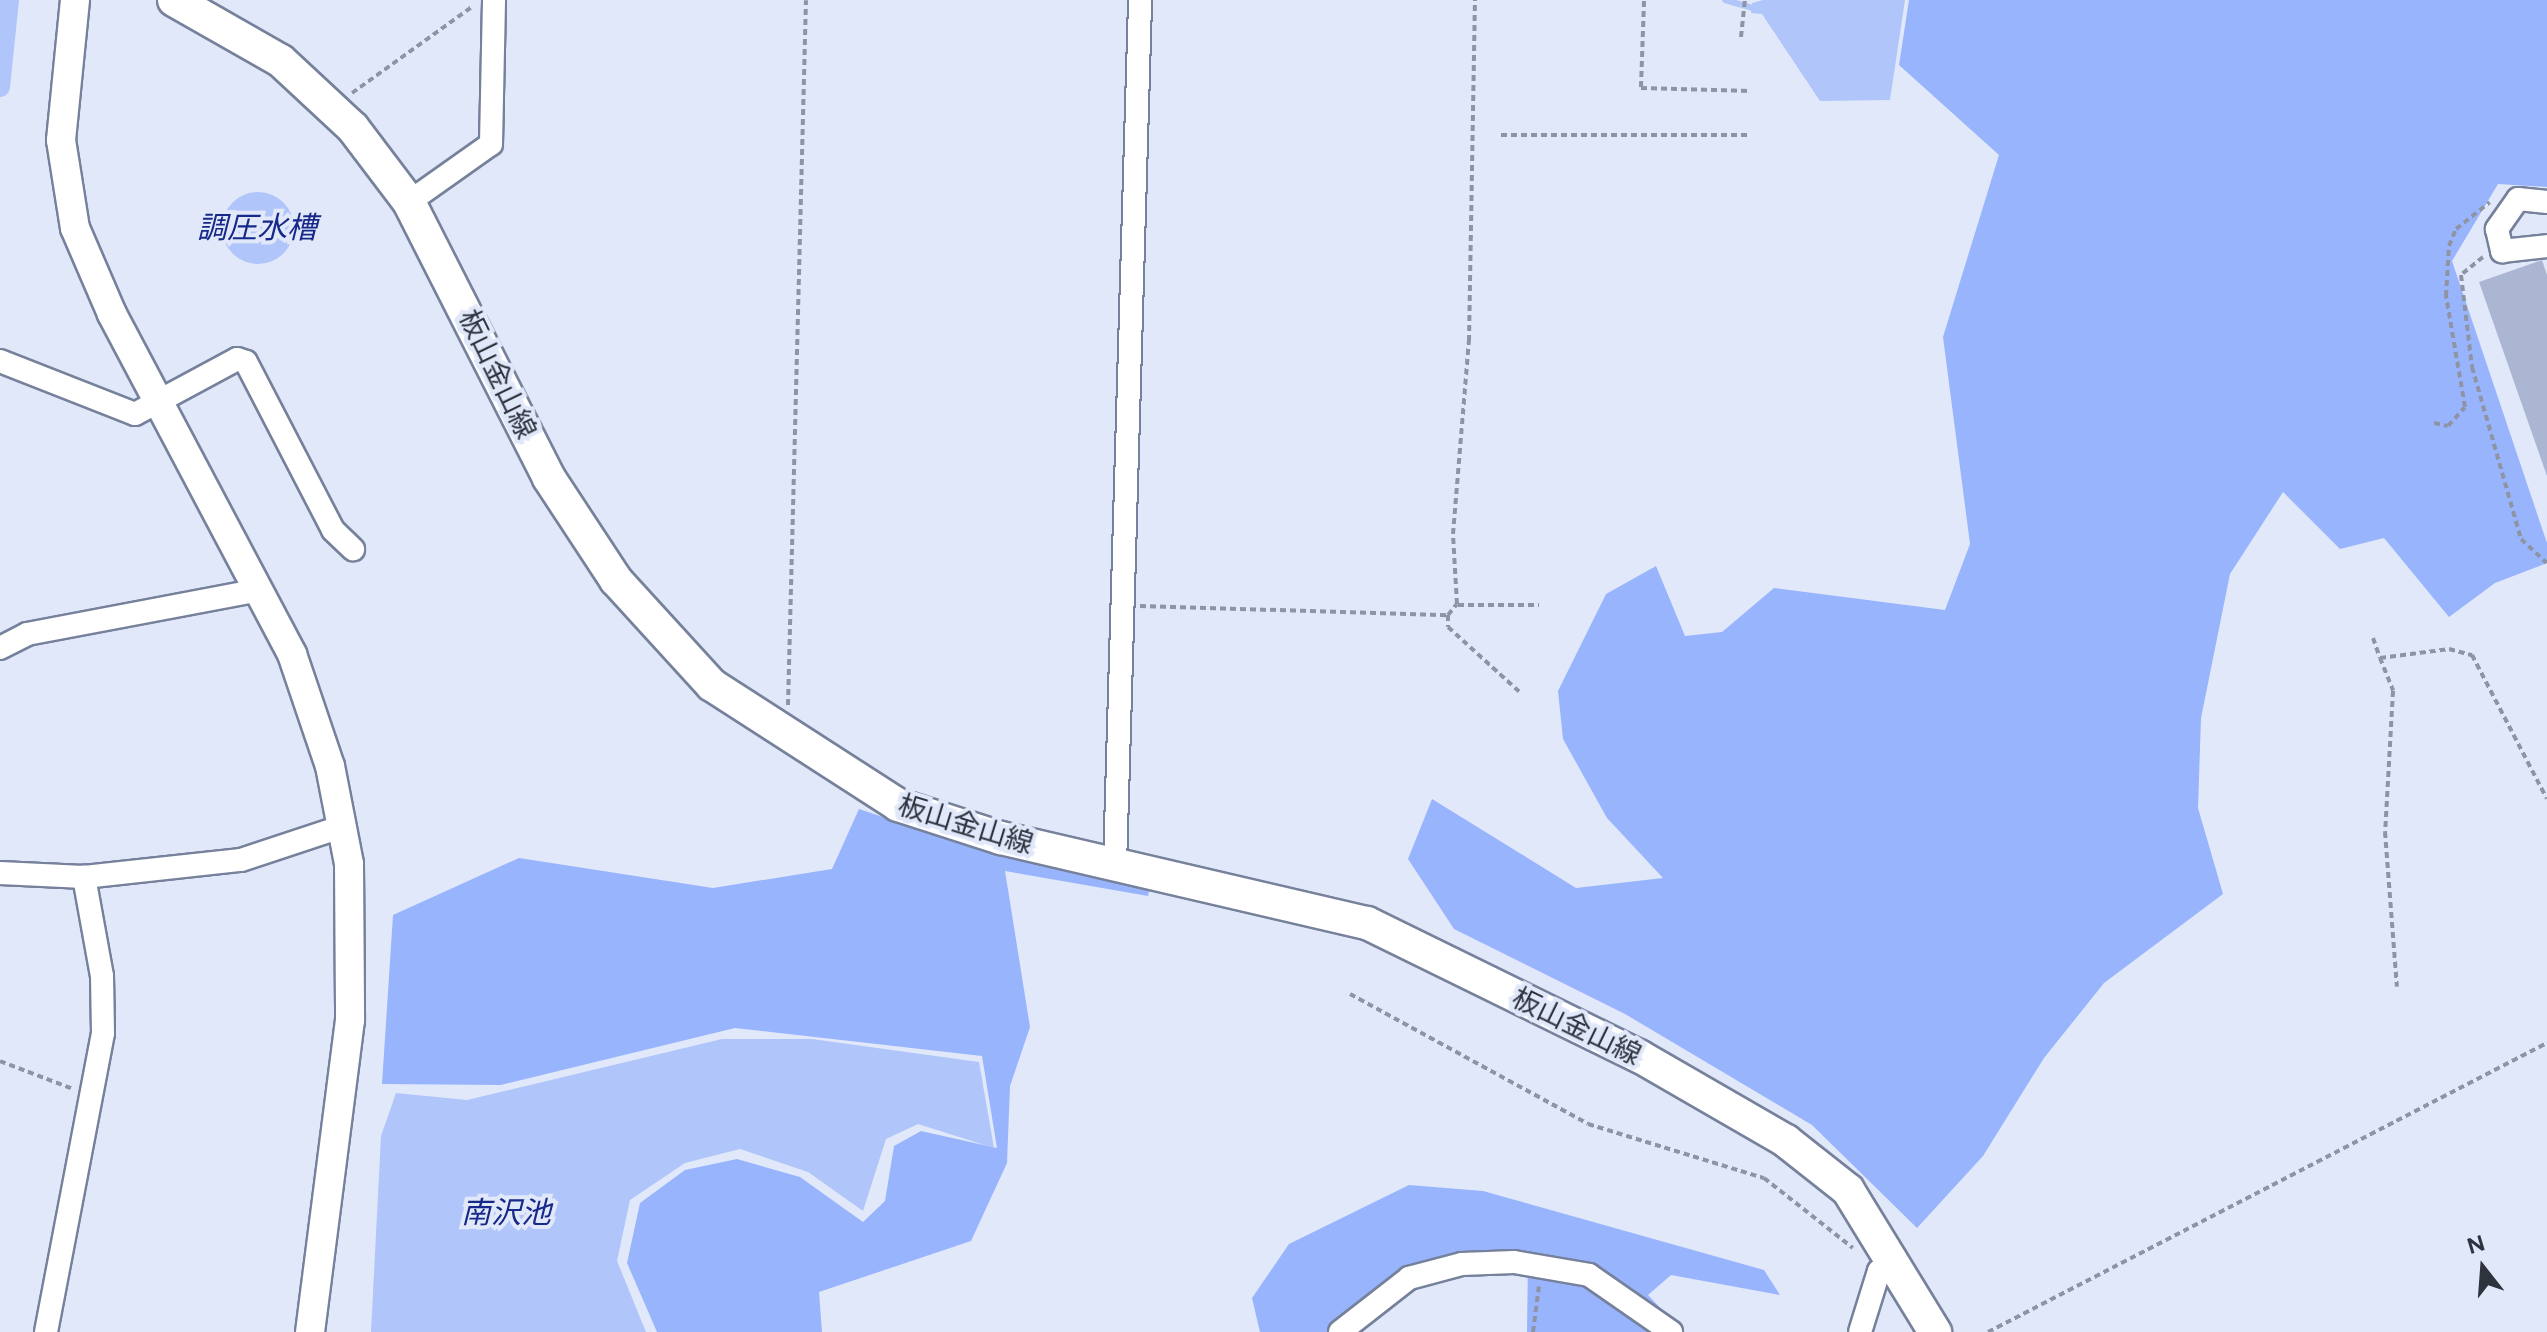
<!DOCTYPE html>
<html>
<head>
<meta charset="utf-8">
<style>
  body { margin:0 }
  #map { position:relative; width:2547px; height:1332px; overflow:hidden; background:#e1e8fa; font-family:Figtree,"Noto Sans JP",sans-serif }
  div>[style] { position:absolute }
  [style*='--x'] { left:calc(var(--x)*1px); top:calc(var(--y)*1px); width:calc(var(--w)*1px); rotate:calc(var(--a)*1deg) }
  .green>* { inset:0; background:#98b4fd }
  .water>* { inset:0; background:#b0c5f9 }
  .round { border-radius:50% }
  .stream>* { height:6px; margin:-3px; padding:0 3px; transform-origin:3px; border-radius:3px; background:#b0c5f9 }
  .canal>* { height:20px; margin:-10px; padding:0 10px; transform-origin:10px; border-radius:10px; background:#b0c5f9 }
  .building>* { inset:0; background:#aab6d2 }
  .path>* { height:4px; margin-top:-2px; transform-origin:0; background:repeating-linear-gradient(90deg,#8e94a3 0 6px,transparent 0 10px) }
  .roads { filter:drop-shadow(2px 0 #76819b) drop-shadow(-2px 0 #76819b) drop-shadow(0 2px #76819b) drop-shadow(0 -2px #76819b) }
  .minor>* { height:22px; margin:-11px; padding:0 11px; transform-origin:11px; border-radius:11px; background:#fff }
  .tertiary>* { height:28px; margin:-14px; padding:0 14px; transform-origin:14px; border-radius:14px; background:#fff }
  .secondary>* { height:32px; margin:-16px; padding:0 16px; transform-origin:16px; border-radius:16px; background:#fff }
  span { translate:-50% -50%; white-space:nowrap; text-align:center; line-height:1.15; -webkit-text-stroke:8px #e1e8fa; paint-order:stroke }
  .street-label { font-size:28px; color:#2e333e }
  .water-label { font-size:30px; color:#172988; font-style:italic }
  .north { position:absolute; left:2443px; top:1228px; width:80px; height:80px; -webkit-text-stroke:6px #e1e8fa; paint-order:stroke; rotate:343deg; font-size:22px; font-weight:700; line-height:32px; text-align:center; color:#2e333e }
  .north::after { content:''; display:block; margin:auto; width:28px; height:36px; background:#2e333e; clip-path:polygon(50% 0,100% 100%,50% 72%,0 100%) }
</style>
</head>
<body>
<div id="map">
  <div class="green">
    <div style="clip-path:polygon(1909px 0,2547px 0,2547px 187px,2498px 184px,2452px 261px,2547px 543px,2547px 563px,2495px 583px,2449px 617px,2384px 538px,2340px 549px,2283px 492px,2230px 574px,2201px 718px,2198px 808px,2223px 894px,2104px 983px,2044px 1058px,1983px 1156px,1917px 1228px,1812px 1125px,1625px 1014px,1454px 929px,1408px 859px,1432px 799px,1576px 888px,1663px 878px,1607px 818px,1563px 739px,1558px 691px,1606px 594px,1656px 566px,1685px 636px,1722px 632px,1774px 588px,1945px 610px,1970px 544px,1943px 337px,1999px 155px,1899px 65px)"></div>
    <div style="clip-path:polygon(859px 809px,975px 848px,1150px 886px,1148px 896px,1005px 871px,1030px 1027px,1010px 1086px,1007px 1163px,971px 1241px,819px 1292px,822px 1332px,657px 1332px,627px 1263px,640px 1203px,685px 1170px,737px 1159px,800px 1177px,863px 1222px,885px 1201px,894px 1146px,921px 1131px,997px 1148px,982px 1056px,735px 1028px,501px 1085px,382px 1084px,393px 915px,519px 858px,713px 888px,832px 869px)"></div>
    <div style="clip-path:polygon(1409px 1185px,1483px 1191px,1764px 1270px,1780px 1295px,1671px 1275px,1648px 1295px,1683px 1332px,1527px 1332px,1528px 1258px,1416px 1269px,1382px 1285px,1335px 1332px,1260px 1332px,1252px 1298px,1289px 1244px)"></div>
  </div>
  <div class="water">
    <div style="clip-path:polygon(1763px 0,1905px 0,1890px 100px,1820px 101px,1762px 14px,1751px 13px,1752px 3px)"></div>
    <div class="round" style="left:222px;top:192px;width:72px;height:72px"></div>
    <div style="clip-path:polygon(722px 1039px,812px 1039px,979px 1062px,994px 1148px,918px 1124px,886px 1139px,863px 1211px,808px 1172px,740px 1149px,685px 1163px,630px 1200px,617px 1261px,646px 1332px,371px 1332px,381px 1136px,396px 1093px,467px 1100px)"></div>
  </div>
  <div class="stream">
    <div style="--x:1725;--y:0;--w:33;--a:16"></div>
  </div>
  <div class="canal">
    <div style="--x:0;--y:87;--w:87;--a:-84.1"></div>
  </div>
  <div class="building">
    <div style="clip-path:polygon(2542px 260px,2547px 275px,2547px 476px,2479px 282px)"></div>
  </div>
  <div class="path">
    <div style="--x:1644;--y:1;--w:87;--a:92"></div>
    <div style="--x:1641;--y:88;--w:110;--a:1.6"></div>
    <div style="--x:1741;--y:37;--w:37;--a:-84"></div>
    <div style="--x:352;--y:93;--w:149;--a:-35.7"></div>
    <div style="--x:1501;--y:135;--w:250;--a:0"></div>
    <div style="--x:2483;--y:257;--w:28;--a:141"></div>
    <div style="--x:2461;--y:275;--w:93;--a:83.2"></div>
    <div style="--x:2472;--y:367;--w:179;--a:74.1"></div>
    <div style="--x:2521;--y:539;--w:35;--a:43"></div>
    <div style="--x:2434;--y:423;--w:14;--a:12"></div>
    <div style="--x:2448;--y:426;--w:25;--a:-48"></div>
    <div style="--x:2465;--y:407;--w:113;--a:-99.7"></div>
    <div style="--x:2446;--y:296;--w:50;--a:-86.6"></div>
    <div style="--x:2449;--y:246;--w:18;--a:-68"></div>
    <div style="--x:2456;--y:229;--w:43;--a:-38.5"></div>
    <div style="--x:1458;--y:605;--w:81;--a:0"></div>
    <div style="--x:1140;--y:606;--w:308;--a:1.7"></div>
    <div style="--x:1448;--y:615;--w:14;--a:-51"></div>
    <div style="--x:1457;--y:604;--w:70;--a:-93.3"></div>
    <div style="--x:1453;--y:534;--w:194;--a:-85.3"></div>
    <div style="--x:1469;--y:341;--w:341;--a:-89"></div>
    <div style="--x:1448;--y:615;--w:12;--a:90"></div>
    <div style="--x:1448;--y:627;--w:100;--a:42.2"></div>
    <div style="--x:2373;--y:638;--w:21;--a:71"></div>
    <div style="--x:2380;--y:658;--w:70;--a:-7.4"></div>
    <div style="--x:2449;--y:649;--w:24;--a:15"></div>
    <div style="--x:2472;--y:655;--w:162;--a:62.5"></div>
    <div style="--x:2380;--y:658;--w:35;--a:68"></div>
    <div style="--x:2393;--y:691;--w:141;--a:93.2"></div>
    <div style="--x:2385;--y:832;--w:155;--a:85.6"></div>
    <div style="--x:788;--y:705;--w:705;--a:-88.54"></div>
    <div style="--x:1350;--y:994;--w:271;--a:28.6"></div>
    <div style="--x:1588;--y:1124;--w:184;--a:17.1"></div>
    <div style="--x:1764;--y:1178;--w:113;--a:38.2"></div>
    <div style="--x:0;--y:1061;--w:78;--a:21"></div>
    <div style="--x:1533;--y:1332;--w:46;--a:-82.6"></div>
    <div style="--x:1988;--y:1332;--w:629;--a:-27.34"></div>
  </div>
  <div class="roads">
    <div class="minor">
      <div style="--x:409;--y:202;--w:100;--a:-35.3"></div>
      <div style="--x:491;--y:144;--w:144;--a:-88.8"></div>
      <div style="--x:2547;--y:202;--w:29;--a:-174"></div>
      <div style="--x:2518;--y:199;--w:37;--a:125"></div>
      <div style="--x:2497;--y:229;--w:23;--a:77"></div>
      <div style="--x:2502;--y:251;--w:45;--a:-6.3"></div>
      <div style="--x:0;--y:361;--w:145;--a:21.4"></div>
      <div style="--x:135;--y:414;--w:116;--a:-28.3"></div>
      <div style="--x:237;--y:359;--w:9;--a:18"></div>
      <div style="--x:246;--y:362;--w:189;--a:62.6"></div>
      <div style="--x:333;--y:530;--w:28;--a:44"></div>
      <div style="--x:0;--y:648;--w:30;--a:-27"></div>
      <div style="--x:27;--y:634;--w:236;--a:-10.7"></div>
      <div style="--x:1115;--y:865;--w:865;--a:-88.34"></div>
      <div style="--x:0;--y:873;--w:84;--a:2.7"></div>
      <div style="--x:84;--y:877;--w:158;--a:-6.2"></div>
      <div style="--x:241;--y:860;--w:105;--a:-18.3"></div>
      <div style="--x:46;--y:1332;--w:304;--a:-79.2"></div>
      <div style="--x:103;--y:1033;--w:57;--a:-91"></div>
      <div style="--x:102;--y:976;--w:101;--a:-100.3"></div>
      <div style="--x:1340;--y:1332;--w:88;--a:-38"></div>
      <div style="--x:1409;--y:1278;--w:55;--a:-14.8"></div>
      <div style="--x:1462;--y:1264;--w:52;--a:-2.2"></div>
      <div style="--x:1514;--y:1262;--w:76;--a:9.8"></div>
      <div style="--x:1589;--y:1275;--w:100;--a:34.8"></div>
      <div style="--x:1860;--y:1332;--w:64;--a:-72.7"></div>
      <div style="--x:1879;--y:1271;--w:21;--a:-41"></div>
    </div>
    <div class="tertiary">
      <div style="--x:75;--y:0;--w:141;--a:95.7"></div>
      <div style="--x:61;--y:140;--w:89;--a:81"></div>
      <div style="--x:75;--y:228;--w:94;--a:66.7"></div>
      <div style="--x:112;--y:314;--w:385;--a:62.1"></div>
      <div style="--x:292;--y:654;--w:118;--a:71.3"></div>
      <div style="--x:330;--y:766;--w:100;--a:79"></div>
      <div style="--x:349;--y:864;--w:156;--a:89.6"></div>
      <div style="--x:350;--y:1020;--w:315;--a:97.3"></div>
    </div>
    <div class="secondary">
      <div style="--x:174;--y:0;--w:123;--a:29.7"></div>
      <div style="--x:281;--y:61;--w:98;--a:42.9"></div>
      <div style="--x:353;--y:128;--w:93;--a:52.9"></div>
      <div style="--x:409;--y:202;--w:309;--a:63.1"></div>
      <div style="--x:549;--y:478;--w:122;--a:56.7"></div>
      <div style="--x:616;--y:580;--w:142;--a:47.6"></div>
      <div style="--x:712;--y:685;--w:221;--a:32.8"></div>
      <div style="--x:898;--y:805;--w:108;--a:17.8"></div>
      <div style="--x:1001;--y:838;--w:376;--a:13.1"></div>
      <div style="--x:1367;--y:923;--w:303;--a:26.1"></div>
      <div style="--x:1639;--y:1056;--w:170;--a:30"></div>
      <div style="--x:1786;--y:1141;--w:79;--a:38.3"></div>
      <div style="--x:1848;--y:1190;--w:167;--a:58.5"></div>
    </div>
  </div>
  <div class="street-label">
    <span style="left:498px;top:374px;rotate:64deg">板山金山線</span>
    <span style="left:966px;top:824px;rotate:17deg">板山金山線</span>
    <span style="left:1577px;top:1026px;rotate:26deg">板山金山線</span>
  </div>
  <div class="water-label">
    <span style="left:257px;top:228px">調圧水槽</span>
    <span style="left:506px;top:1213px">南沢池</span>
  </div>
  <div class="north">N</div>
</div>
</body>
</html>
